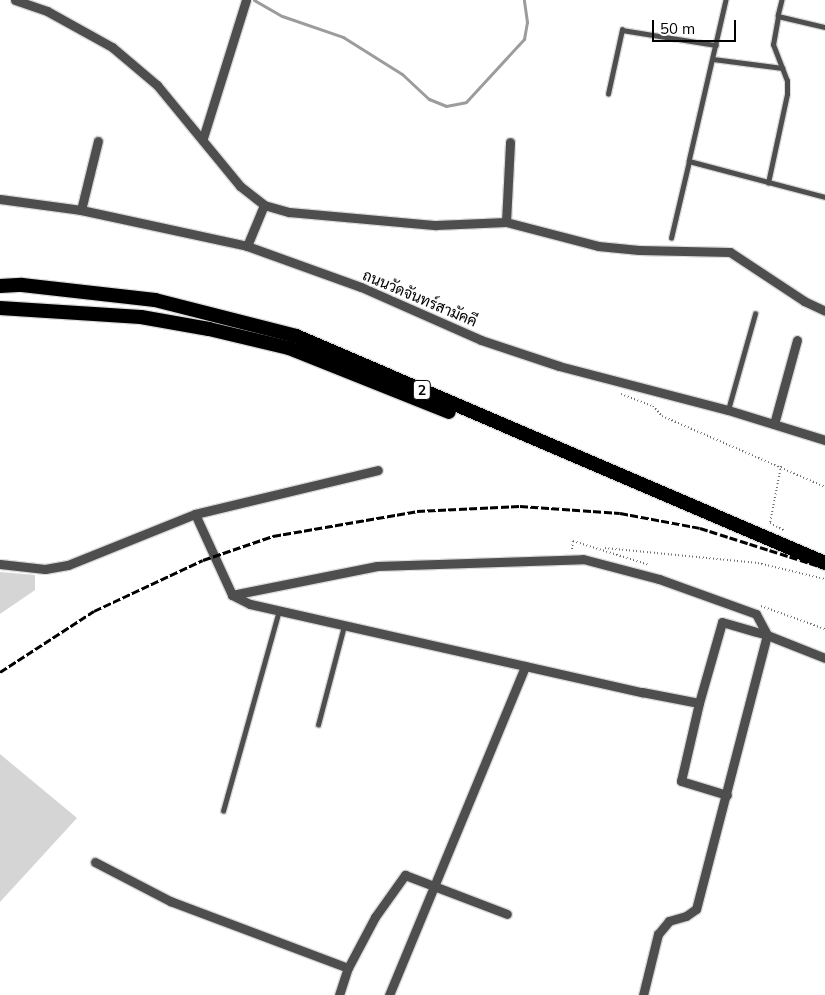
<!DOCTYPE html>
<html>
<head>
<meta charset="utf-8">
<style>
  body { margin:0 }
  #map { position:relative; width:825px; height:995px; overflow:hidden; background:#fff; font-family:Mulish,Sarabun,sans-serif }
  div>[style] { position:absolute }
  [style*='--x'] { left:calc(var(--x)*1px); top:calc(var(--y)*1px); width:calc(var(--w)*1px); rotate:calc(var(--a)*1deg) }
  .green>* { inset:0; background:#d5d5d5 }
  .stream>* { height:3px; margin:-1.5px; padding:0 1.5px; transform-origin:1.5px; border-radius:1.5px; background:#9c9c9c }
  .path>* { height:2px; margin-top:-1px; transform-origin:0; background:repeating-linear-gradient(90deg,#707070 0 1px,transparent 0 3.5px) }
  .roads { filter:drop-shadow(1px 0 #dbdbdb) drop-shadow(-1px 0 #dbdbdb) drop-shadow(0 1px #dbdbdb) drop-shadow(0 -1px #dbdbdb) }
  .service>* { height:4.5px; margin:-2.25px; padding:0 2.25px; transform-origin:2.25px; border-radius:2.25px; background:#4e4e4e }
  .minor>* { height:9px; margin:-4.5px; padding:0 4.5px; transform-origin:4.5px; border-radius:4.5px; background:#4e4e4e }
  .trunk>* { height:14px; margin:-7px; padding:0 7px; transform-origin:7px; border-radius:7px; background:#000 }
  .rail>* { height:3px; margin-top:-1.5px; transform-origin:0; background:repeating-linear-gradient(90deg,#000 0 8px,transparent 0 10.5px) }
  span { translate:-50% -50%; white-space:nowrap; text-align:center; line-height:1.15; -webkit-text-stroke:4px #fff; paint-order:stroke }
  .shield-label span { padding:1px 4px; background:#fff; border:1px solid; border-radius:4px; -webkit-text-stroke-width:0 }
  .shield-label { font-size:14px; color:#000; font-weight:700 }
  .street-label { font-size:15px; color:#000 }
  .scale { position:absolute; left:652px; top:20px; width:84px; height:22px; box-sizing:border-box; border:2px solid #000; border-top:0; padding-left:6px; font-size:15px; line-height:18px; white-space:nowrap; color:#000; -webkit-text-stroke:4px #fff; paint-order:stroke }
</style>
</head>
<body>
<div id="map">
  <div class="green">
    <div style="clip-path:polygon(0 572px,35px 575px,35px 590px,0 614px)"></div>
    <div style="clip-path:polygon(0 754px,77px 818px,0 902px)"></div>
  </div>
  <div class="stream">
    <div style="--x:254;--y:0;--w:32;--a:30"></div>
    <div style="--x:282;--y:16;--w:65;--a:19"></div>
    <div style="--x:343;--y:37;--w:70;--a:32.1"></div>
    <div style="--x:402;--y:74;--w:37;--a:43"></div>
    <div style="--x:429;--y:99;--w:18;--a:22"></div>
    <div style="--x:446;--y:106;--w:20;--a:-11"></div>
    <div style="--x:466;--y:102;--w:86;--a:-47.4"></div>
    <div style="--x:524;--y:39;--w:17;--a:-80"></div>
    <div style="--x:527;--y:22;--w:22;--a:-98"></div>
  </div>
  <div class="path">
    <div style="--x:621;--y:394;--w:34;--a:21"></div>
    <div style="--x:653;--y:406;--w:13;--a:48"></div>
    <div style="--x:662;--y:416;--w:178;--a:23.5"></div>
    <div style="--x:781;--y:466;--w:58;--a:100.9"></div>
    <div style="--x:770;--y:523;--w:17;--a:28"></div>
    <div style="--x:605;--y:548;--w:154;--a:5.6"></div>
    <div style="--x:758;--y:563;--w:69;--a:13.4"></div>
    <div style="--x:572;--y:549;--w:8;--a:-83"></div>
    <div style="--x:573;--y:541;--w:80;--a:17.5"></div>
    <div style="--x:761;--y:606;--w:68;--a:19.8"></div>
  </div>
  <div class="roads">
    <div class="service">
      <div style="--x:726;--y:0;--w:165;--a:102.9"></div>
      <div style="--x:689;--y:161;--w:141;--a:14.8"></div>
      <div style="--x:782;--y:0;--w:16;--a:104"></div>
      <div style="--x:778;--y:16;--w:48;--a:13.2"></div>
      <div style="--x:713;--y:59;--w:70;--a:7.4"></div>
      <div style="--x:608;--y:94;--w:66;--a:-77.7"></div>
      <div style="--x:622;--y:30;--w:95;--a:9.1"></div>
      <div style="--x:768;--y:183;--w:91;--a:-77.9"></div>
      <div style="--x:787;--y:94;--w:13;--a:-90"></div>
      <div style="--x:787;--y:81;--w:39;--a:-111"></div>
      <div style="--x:773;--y:45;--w:29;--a:-80"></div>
      <div style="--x:671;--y:238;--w:79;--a:-76.8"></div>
      <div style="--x:728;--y:410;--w:100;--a:-74.3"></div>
      <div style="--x:318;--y:725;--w:102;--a:-75.3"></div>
      <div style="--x:223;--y:811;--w:208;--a:-74.4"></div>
    </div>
    <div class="minor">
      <div style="--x:15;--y:0;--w:34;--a:19"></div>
      <div style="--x:47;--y:11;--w:74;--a:29"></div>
      <div style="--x:112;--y:47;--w:59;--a:40.2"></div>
      <div style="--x:157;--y:85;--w:131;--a:50.6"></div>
      <div style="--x:240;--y:186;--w:31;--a:38"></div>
      <div style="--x:264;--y:205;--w:26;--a:16"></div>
      <div style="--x:289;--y:212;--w:148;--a:5.1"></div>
      <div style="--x:436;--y:225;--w:70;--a:-2.5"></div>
      <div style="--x:506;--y:222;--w:95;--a:14.6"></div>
      <div style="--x:598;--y:246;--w:41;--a:5.6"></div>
      <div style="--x:639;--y:250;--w:91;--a:1.3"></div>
      <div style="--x:730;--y:252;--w:89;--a:33.5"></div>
      <div style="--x:804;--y:301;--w:23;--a:25"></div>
      <div style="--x:203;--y:138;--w:145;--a:-72.7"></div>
      <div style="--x:0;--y:199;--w:82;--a:7.7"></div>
      <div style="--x:81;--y:210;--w:170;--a:12.2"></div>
      <div style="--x:247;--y:246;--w:121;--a:19.8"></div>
      <div style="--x:361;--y:287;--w:131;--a:23.8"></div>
      <div style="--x:481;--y:340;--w:82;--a:18.4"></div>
      <div style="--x:559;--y:366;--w:175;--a:14.6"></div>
      <div style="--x:728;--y:410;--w:102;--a:17.2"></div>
      <div style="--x:81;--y:210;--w:71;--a:-76.2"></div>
      <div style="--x:506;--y:222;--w:80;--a:-87.1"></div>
      <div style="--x:247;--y:246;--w:44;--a:-67.5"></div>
      <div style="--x:774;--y:424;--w:87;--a:-74.7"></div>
      <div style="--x:195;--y:514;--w:89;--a:65.4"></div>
      <div style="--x:232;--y:595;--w:20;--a:27"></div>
      <div style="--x:250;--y:604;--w:402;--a:12.7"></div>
      <div style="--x:642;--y:692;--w:58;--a:10.9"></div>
      <div style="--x:699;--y:703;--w:84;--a:-74.1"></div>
      <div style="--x:722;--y:622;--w:47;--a:16.1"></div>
      <div style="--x:767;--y:635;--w:283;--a:104.5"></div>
      <div style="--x:696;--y:909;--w:12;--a:145"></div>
      <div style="--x:686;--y:916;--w:18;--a:164"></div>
      <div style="--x:669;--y:921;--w:17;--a:130"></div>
      <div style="--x:658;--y:934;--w:63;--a:103.8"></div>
      <div style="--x:0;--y:564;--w:45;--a:6.3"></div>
      <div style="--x:45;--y:569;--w:23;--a:-10"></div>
      <div style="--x:68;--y:565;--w:137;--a:-21.9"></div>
      <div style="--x:195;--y:514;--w:188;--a:-13.5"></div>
      <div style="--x:232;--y:595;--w:148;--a:-11.3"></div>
      <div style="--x:377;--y:566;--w:206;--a:-1.9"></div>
      <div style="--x:583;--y:559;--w:79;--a:14.7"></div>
      <div style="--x:659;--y:579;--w:103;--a:19.8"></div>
      <div style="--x:756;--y:614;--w:24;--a:62"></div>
      <div style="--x:767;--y:635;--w:62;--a:21.6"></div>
      <div style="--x:699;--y:703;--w:80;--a:103"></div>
      <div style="--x:681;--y:781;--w:48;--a:16.9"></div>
      <div style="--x:95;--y:862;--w:85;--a:27.5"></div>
      <div style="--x:170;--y:901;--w:190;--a:20.6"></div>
      <div style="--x:339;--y:995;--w:28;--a:-72"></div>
      <div style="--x:348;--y:968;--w:58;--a:-62.1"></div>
      <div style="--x:375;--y:917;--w:52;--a:-54.5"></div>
      <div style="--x:405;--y:875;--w:109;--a:20.9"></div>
      <div style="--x:389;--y:995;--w:356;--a:-67.5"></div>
    </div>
    <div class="trunk">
      <div style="--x:0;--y:286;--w:22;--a:-3"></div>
      <div style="--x:22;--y:285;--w:134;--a:6.4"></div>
      <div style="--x:155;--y:300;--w:146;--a:14.3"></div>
      <div style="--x:296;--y:336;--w:576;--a:23.22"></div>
      <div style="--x:0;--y:308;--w:141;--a:3.7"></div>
      <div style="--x:141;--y:317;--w:69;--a:10"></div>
      <div style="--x:209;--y:329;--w:82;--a:13.4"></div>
      <div style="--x:289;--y:348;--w:172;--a:21.8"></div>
    </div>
  </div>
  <div class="rail">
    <div style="--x:0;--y:672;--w:112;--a:-33"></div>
    <div style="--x:94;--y:611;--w:120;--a:-25.1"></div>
    <div style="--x:203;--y:560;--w:74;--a:-18.9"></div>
    <div style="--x:273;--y:536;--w:146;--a:-9.8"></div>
    <div style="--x:417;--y:511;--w:103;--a:-2.8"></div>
    <div style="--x:520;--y:506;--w:100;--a:4"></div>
    <div style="--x:620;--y:513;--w:81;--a:10.6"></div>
    <div style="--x:700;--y:528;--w:131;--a:17.7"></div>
  </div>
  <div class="shield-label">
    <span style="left:422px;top:390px">2</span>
  </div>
  <div class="street-label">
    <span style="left:420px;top:298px;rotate:23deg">ถนนวัดจันทร์สามัคคี</span>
  </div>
  <div class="scale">50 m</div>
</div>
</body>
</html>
